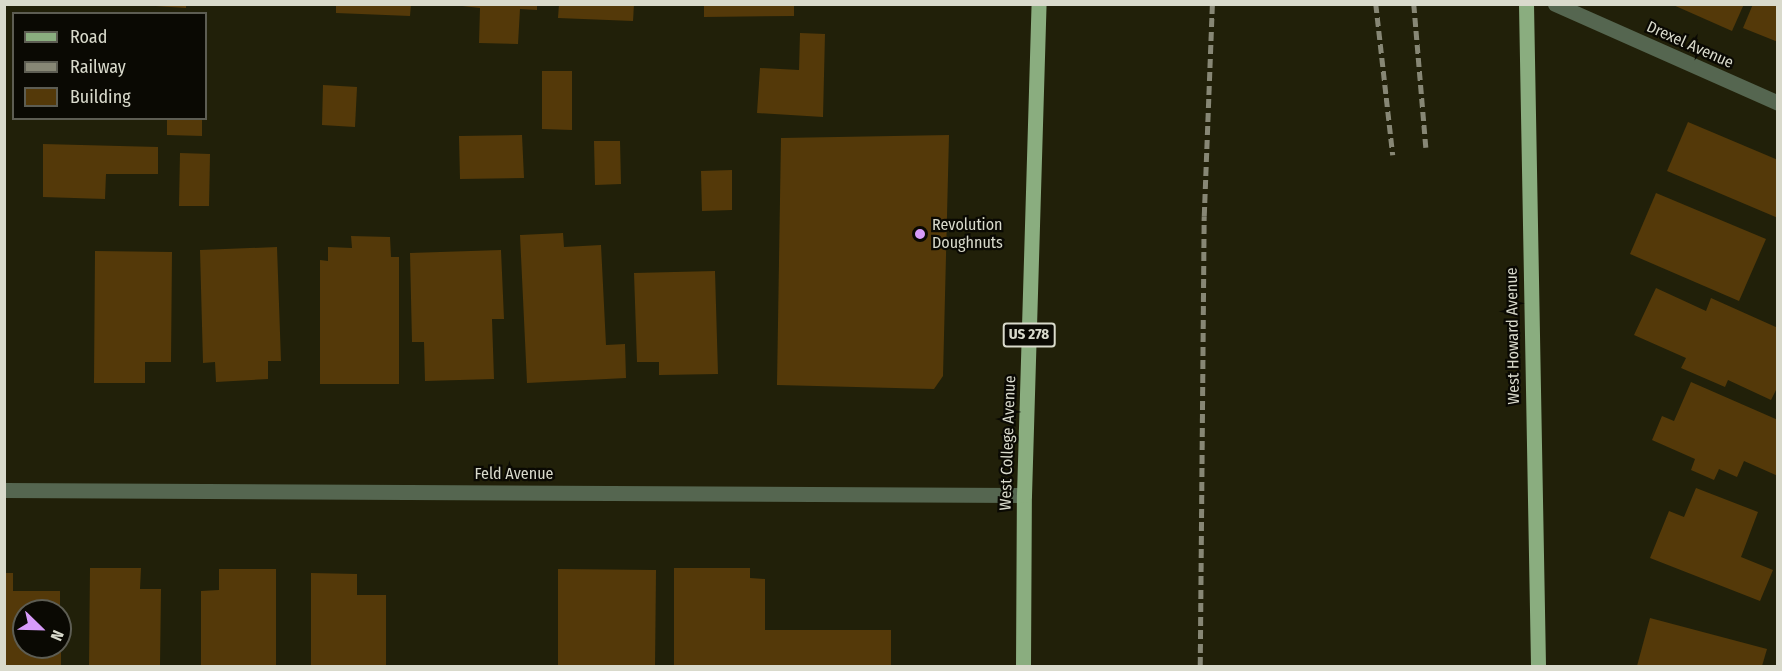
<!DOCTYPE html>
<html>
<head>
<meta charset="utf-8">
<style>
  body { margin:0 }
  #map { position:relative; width:1782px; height:671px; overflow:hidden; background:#212009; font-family:"Fira Sans Condensed",sans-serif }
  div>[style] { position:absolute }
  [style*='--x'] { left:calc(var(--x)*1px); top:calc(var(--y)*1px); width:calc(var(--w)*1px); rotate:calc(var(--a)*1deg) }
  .building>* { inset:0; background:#543909 }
  .minor>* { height:15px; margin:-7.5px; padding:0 7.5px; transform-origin:7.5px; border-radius:7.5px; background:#556650 }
  .major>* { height:15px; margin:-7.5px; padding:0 7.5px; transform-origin:7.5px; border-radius:7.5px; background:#8aad7f }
  .rail>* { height:4.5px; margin-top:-2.25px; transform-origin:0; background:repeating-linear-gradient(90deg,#878775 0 9px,transparent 0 13.5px) }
  .dots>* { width:16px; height:16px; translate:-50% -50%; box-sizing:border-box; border:3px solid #0a0903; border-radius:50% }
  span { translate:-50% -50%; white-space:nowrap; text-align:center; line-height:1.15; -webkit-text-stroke:4.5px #0a0903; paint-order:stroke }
  .shield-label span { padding:2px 4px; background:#0a0903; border:2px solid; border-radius:4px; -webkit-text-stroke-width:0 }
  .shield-label { font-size:15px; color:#d9dacc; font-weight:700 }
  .street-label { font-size:16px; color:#d9dacc }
  .poi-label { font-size:16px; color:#d9dacc }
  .left { translate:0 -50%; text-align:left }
  .frame { position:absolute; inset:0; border:6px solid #d9dacc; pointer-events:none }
  .legend { position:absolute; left:12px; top:12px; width:195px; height:108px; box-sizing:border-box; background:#0a0903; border:2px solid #5d5d53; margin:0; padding:8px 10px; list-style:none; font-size:18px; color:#d9dacc }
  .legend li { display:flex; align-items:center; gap:12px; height:30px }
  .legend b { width:30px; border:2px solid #5d5d53 }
  .north { position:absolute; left:12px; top:599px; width:60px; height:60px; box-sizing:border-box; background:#0a0903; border:2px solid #5d5d53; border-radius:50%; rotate:113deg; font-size:16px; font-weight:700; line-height:24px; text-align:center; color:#d9dacc }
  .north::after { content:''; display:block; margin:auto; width:21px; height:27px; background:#d79bf9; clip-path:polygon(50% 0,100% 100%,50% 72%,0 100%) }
</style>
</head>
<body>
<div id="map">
  <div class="building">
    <div style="clip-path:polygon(125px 4px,186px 4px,186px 8px)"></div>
    <div style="clip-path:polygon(336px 4px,411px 4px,410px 16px,336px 13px)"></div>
    <div style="clip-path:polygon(445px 4px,537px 4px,537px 10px,520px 9px,518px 44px,479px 43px,480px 8px)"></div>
    <div style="clip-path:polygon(559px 4px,634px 4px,633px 21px,558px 18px)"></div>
    <div style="clip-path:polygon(704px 4px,794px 4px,794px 16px,704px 17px)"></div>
    <div style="clip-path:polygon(1671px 4px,1744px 4px,1732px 31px)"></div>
    <div style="clip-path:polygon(1753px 4px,1778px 4px,1778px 42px,1743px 28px)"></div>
    <div style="clip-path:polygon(800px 33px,825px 34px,823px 117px,757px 113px,760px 68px,799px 70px)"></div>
    <div style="clip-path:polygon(542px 71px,572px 71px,572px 130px,542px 129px)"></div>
    <div style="clip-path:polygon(323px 85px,357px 87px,355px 127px,322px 125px)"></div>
    <div style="clip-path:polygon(167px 118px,202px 118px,202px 136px,167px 135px)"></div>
    <div style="clip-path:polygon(1688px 122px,1778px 160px,1778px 218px,1667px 171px)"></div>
    <div style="clip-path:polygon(522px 135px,524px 178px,460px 179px,459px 136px)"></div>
    <div style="clip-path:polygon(949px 135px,943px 376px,934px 389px,777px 385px,781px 138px)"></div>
    <div style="clip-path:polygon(594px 141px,620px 141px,621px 184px,595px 185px)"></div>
    <div style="clip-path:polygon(43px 144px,158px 147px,158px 174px,106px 174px,105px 199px,43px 197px)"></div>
    <div style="clip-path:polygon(180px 153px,210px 154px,209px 206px,179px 206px)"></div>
    <div style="clip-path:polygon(732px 170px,732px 210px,702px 211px,701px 171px)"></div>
    <div style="clip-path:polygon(1656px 193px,1766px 239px,1739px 301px,1630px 254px)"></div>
    <div style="clip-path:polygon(563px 233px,564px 247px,601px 245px,606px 345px,625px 344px,626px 378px,527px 383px,520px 235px)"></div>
    <div style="clip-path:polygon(351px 236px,390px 237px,391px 257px,399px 257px,399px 384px,320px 384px,320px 260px,328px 261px,328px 247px,352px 248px)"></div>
    <div style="clip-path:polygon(277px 247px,281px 361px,268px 361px,268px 379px,216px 382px,215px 362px,203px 363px,200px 250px)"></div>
    <div style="clip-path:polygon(501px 250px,504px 319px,492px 319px,494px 379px,425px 381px,424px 342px,412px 342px,410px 253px)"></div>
    <div style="clip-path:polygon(95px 251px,172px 252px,171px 362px,145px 362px,145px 383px,94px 383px)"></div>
    <div style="clip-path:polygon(715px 271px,718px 374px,659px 375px,659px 362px,637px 362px,634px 273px)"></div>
    <div style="clip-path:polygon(1656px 288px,1706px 311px,1711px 298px,1778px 328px,1778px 386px,1771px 400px,1728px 380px,1725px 387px,1681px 368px,1686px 358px,1634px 335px)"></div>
    <div style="clip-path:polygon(1691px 382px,1778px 420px,1778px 476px,1744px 461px,1737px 477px,1719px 469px,1714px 480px,1691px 470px,1695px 459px,1652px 440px,1662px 416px,1674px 421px)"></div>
    <div style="clip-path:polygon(1696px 488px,1758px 512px,1741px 557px,1773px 570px,1760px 601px,1650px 558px,1669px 511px,1684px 517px)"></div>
    <div style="clip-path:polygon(90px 568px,141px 568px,140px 589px,161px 589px,160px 666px,89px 666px)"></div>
    <div style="clip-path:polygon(674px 568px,750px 568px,750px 578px,765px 579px,765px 630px,891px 630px,891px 666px,674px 666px)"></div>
    <div style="clip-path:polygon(219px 569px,276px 569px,276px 666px,201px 666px,201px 591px,219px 590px)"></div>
    <div style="clip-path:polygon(558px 569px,656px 570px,655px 666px,558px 666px)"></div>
    <div style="clip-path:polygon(4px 573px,13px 573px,13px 591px,60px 591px,60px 611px,24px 611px,24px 647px,61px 647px,61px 666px,4px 666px)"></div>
    <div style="clip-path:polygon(311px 573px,357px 574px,357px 595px,386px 595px,386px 666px,311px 666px)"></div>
    <div style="clip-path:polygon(1650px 618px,1767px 649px,1762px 666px,1637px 666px)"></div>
  </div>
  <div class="minor">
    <div style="--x:1555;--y:4;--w:244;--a:23.9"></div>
    <div style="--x:4;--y:490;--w:1020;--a:0.28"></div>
  </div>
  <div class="major">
    <div style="--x:1526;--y:4;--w:662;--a:88.96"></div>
    <div style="--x:1023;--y:666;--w:171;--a:-89.7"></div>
    <div style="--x:1024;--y:495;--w:491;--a:-88.3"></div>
  </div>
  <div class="rail">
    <div style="--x:1376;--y:4;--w:152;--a:83.6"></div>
    <div style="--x:1414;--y:4;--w:144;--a:85.2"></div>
    <div style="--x:1200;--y:666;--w:450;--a:-89.5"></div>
    <div style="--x:1204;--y:216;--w:212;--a:-87.8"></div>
  </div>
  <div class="dots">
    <div style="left:920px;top:234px;background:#d79bf9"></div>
  </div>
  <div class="shield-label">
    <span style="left:1029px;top:335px">US 278</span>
  </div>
  <div class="street-label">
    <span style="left:1690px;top:45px;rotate:24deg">Drexel Avenue</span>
    <span style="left:1513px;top:336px;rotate:-91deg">West Howard Avenue</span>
    <span style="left:1008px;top:443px;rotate:-88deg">West College Avenue</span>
    <span style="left:514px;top:474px">Feld Avenue</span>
  </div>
  <div class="poi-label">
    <span class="left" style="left:932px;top:234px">Revolution<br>Doughnuts</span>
  </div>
  <div class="frame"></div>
  <ul class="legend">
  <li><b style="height:8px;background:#8aad7f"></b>Road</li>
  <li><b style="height:8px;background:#878775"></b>Railway</li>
  <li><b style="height:16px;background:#543909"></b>Building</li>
  </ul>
  <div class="north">N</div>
</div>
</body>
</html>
